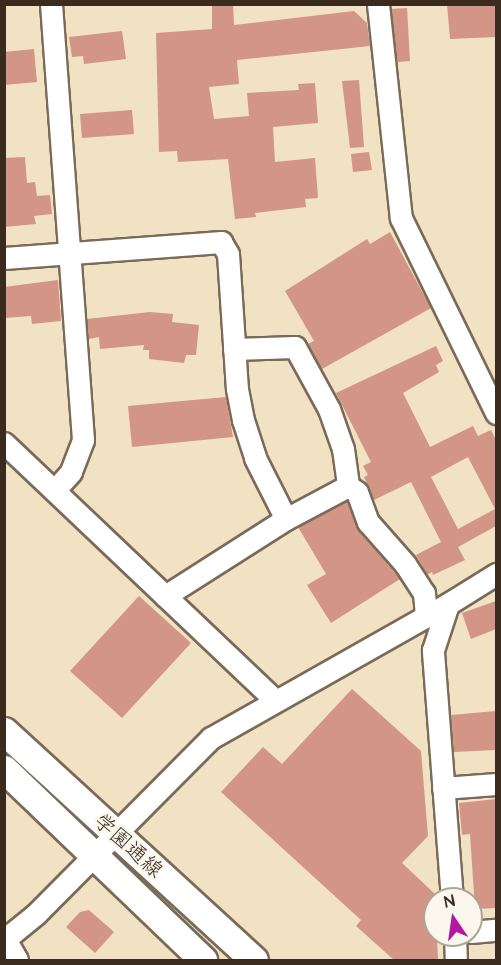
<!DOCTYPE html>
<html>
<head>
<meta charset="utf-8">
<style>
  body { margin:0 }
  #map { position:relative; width:501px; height:965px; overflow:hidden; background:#f0e2c3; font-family:"Architects Daughter","Klee One",sans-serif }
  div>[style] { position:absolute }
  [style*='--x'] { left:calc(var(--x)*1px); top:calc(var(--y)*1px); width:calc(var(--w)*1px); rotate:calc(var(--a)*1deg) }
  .building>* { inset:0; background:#d29586 }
  .roads { filter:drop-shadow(2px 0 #7a6a58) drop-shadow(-2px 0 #7a6a58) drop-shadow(0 2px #7a6a58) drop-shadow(0 -2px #7a6a58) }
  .minor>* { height:21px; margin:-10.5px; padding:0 10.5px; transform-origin:10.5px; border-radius:10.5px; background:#fff }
  .tertiary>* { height:27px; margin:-13.5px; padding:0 13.5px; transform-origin:13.5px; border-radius:13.5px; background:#fff }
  span { translate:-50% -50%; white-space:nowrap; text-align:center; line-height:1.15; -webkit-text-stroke:5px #fbf7ec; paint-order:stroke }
  .street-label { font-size:21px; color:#3b2a1e }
  .frame { position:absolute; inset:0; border:6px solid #3b2a1e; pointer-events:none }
  .north { position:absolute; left:423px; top:887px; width:60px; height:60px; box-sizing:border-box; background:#fbf7ec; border:2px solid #aea59a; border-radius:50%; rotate:347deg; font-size:16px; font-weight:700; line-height:24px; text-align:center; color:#3b2a1e }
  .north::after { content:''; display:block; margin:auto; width:21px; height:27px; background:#b5179e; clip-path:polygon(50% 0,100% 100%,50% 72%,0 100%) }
</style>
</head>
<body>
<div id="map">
  <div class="building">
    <div style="clip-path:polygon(212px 4px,233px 4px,234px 25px,354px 11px,367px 23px,370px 46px,237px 60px,239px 84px,209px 87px,214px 119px,249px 116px,247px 93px,299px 90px,298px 84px,315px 83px,318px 123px,273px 127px,275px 162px,315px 158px,318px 198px,305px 199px,306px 207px,255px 213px,256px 217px,235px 219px,228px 159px,178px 162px,177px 151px,159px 152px,156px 33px,212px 29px)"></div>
    <div style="clip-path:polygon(447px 4px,496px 4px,496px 37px,450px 39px)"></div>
    <div style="clip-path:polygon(407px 8px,410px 61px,397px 62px,391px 9px)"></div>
    <div style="clip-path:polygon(122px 31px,126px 59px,84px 64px,83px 56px,72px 57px,69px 37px)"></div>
    <div style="clip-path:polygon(34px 49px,37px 82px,4px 85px,4px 52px)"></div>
    <div style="clip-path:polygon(359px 80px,364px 147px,350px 148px,342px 81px)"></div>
    <div style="clip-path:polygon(132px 110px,134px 134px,82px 138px,80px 114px)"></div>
    <div style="clip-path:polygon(369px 152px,372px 170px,353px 172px,351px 154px)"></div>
    <div style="clip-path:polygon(25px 157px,27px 183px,35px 182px,37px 196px,50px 195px,52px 214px,34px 216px,36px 224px,4px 227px,4px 158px)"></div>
    <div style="clip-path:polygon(390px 232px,431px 308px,322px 369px,308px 344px,314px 341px,285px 291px,367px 239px,370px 244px)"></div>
    <div style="clip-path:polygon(58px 280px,61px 321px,32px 324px,31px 316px,4px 318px,4px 287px)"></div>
    <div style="clip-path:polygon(150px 312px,173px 314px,172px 322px,199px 325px,196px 355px,186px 355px,184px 363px,149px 359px,149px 350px,143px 350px,144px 345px,100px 349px,99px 337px,89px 339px,87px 319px)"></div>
    <div style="clip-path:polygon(evenodd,436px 346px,443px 361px,436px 365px,439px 372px,403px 393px,430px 447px,473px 426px,478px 436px,491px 430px,496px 440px,496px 526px,458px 547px,465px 560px,433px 575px,432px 572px,427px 575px,416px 555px,441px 542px,411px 482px,374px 500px,364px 477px,368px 475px,363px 466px,371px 462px,336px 393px,436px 346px,468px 457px,495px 509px,458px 529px,431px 477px,468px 457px)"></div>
    <div style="clip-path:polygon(226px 397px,233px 437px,132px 447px,128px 406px)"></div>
    <div style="clip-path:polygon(347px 501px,358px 530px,400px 579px,331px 623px,307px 585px,326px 574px,298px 527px)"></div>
    <div style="clip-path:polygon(139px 596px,191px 643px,122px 718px,70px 671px)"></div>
    <div style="clip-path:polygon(496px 601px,496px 629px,471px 639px,462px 613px)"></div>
    <div style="clip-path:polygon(352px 689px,421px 751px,428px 836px,402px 863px,435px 894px,438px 960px,394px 960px,356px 926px,361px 920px,221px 792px,263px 747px,282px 764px)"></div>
    <div style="clip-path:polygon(496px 711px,496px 750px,454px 752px,451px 715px)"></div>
    <div style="clip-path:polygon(496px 799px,496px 908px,475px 909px,470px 834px,462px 835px,459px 803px)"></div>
    <div style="clip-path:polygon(89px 910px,114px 932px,95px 953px,66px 927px,80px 912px)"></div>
  </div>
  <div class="roads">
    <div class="minor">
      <div style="--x:51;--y:4;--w:437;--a:85.8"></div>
      <div style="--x:83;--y:440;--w:34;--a:111"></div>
      <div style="--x:71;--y:472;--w:24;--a:132"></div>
      <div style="--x:378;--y:4;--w:215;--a:83.9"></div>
      <div style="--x:401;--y:218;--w:217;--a:64"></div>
      <div style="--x:4;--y:258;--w:218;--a:-4.2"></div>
      <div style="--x:221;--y:242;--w:14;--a:60"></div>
      <div style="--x:228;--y:254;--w:135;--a:86.2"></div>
      <div style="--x:237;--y:389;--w:32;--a:79"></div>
      <div style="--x:243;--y:420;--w:40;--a:72"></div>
      <div style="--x:255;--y:458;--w:68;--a:63.1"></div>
      <div style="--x:234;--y:349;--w:61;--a:-1.9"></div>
      <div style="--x:295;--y:347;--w:71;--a:61.3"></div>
      <div style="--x:329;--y:409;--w:42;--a:70.7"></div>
      <div style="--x:343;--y:449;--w:37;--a:82"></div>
      <div style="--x:4;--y:443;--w:373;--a:43.5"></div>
      <div style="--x:165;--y:596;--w:143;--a:-32.5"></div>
      <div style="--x:286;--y:519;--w:70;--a:-28"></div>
      <div style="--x:348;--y:486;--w:11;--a:34"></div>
      <div style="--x:357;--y:492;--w:32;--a:70"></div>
      <div style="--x:368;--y:522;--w:56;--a:48.6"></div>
      <div style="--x:405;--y:564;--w:35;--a:57"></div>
      <div style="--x:424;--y:593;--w:24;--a:85"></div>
      <div style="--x:443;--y:788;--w:53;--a:-4.3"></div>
      <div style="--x:452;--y:899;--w:250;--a:-94.4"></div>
      <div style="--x:433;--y:650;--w:48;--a:-71.9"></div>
      <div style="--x:448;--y:604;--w:57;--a:-32"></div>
      <div style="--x:471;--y:932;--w:25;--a:-5"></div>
      <div style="--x:455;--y:935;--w:25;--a:88"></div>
      <div style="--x:5;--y:939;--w:24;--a:60"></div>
      <div style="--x:4;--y:940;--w:41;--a:-39.1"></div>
      <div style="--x:36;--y:914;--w:248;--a:-45.2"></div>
      <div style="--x:211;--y:738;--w:272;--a:-29.5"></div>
    </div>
    <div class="tertiary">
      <div style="--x:4;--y:731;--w:339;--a:42.5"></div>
      <div style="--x:4;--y:769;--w:276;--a:43.8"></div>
    </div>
  </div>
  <div class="street-label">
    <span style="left:128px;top:846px;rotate:42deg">学園通線</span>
  </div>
  <div class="frame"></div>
  <div class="north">N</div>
</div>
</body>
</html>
